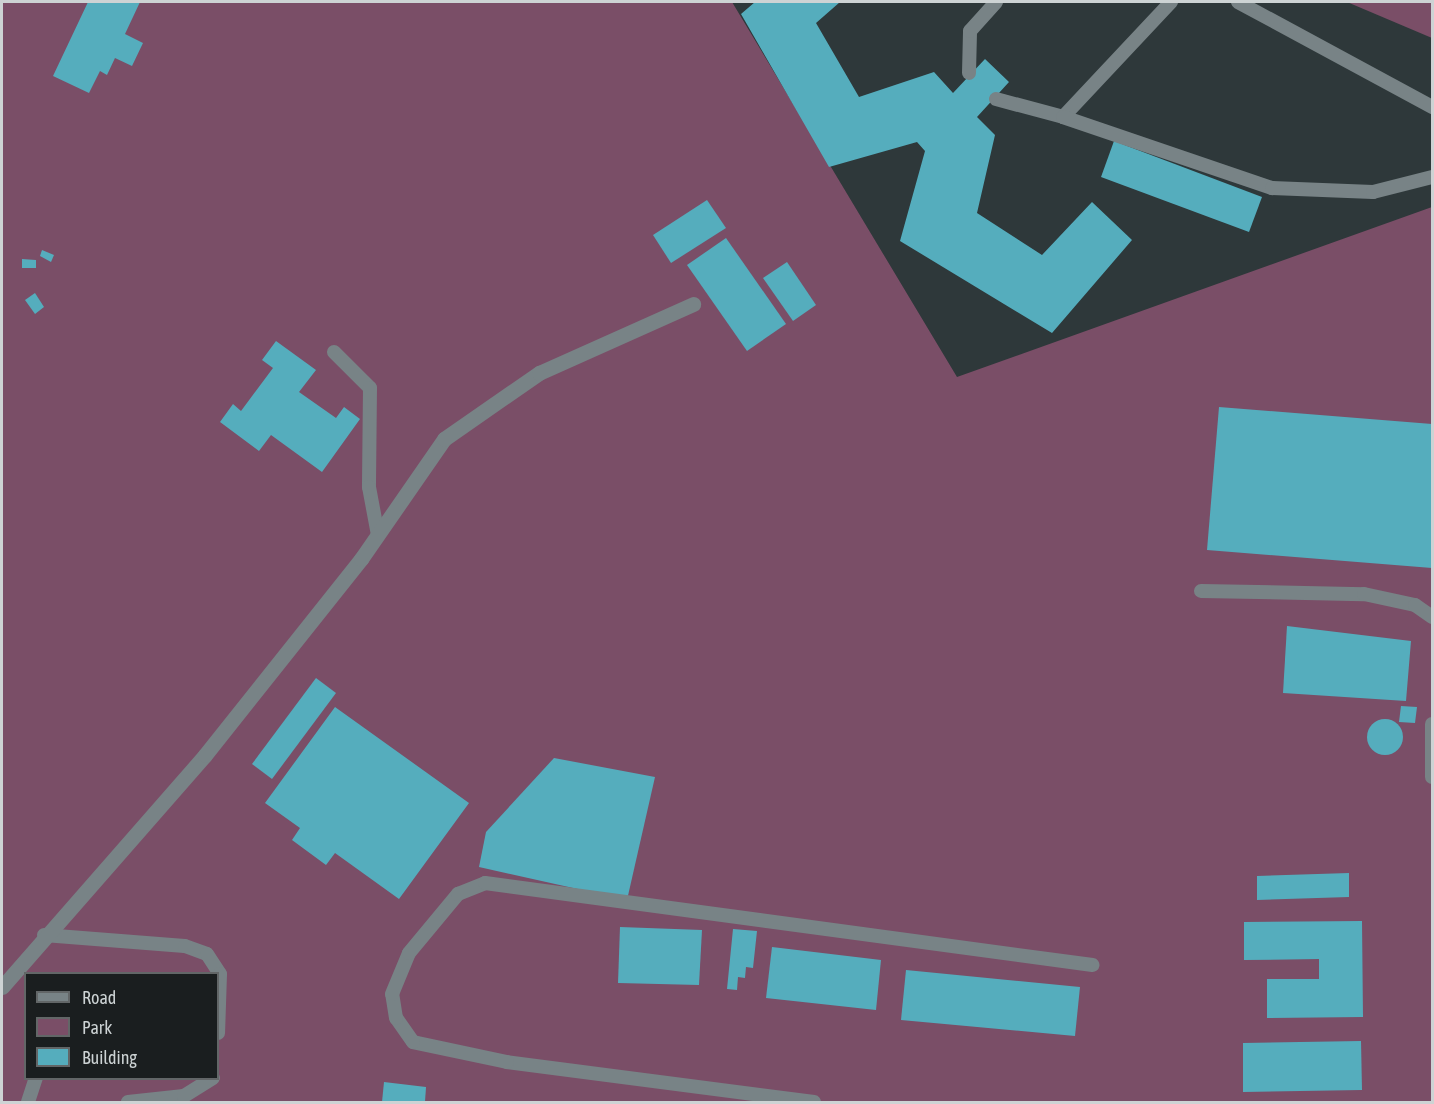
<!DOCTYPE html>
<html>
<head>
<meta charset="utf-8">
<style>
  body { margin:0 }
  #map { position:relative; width:1434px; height:1104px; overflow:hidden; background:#2e383a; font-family:"Asap Condensed",sans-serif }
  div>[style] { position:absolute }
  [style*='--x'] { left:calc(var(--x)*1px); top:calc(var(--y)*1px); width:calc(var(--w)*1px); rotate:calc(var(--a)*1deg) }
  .green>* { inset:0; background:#7a4e67 }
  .building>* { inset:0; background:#55adbd }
  .round { border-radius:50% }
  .service>* { height:14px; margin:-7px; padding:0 7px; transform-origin:7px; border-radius:7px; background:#788386 }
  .minor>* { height:15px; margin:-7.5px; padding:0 7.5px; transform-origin:7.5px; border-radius:7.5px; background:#788386 }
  span { translate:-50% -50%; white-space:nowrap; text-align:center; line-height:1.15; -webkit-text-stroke:6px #1a1e1f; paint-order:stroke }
  .frame { position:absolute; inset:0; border:3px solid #cdd3d4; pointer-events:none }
  .legend { position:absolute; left:24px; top:972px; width:195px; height:108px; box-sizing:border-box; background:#1a1e1f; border:2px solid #626667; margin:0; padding:8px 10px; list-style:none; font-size:18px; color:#cdd3d4 }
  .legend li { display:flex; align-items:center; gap:12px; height:30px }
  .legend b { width:30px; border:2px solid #626667 }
</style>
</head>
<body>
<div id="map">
  <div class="green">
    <div style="clip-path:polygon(evenodd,2px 2px,732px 2px,957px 377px,1432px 207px,1432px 1102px,2px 1102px,2px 2px,26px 974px,218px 974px,218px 1078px,26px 1078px,26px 974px)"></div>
    <div style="clip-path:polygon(1347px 2px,1432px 2px,1432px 38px)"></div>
  </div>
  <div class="building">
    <div style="clip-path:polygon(88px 2px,140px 2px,125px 34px,143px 43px,132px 66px,115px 58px,107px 75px,100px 71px,89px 93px,53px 76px)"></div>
    <div style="clip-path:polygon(755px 2px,840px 2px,816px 23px,859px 97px,934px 72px,953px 93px,985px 59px,1009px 82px,977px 117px,995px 135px,977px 213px,1042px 255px,1092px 202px,1132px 240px,1052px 333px,900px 241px,925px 151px,917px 142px,829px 167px,741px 14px)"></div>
    <div style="clip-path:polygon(1114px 141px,1262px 197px,1249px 232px,1101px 177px)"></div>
    <div style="clip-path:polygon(707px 200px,726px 228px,671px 263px,653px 235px)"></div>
    <div style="clip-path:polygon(726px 238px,786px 324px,747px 351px,687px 265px)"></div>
    <div style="clip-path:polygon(42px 250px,54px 255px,51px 262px,40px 256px)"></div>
    <div style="clip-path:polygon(22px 259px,36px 260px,36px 268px,22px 268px)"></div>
    <div style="clip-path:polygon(787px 262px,816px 305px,793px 321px,763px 278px)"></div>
    <div style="clip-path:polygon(35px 293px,44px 307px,35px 314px,25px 300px)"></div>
    <div style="clip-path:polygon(276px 341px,316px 370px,299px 392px,336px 418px,344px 407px,360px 419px,322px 472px,271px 435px,259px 451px,220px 422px,233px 404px,241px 411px,273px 368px,262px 360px)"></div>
    <div style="clip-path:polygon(1219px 407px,1432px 424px,1432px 568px,1207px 550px)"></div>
    <div style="clip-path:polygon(1287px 626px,1411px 641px,1406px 701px,1283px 693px)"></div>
    <div style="clip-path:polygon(316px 678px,336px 693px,272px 779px,252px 764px)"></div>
    <div style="clip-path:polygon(1401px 706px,1417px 707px,1415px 723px,1399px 722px)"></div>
    <div style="clip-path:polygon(335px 707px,469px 803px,399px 899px,335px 853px,326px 865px,292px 840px,300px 828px,265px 803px)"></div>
    <div class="round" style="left:1367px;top:719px;width:36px;height:36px"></div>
    <div style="clip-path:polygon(554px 758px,655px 777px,627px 900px,479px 867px,486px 832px)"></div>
    <div style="clip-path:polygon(1349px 873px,1349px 897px,1257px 900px,1257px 876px)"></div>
    <div style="clip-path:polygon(1362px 921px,1363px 1017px,1267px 1018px,1267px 979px,1319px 979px,1319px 959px,1244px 960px,1244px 922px)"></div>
    <div style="clip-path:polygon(620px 927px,702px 930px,699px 985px,618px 983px)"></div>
    <div style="clip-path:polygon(733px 929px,757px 931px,753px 968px,746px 967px,745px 978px,738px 977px,737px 990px,727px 989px)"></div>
    <div style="clip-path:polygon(772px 947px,881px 960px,876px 1010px,766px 998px)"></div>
    <div style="clip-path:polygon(906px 970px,1080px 987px,1075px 1036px,901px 1020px)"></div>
    <div style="clip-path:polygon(1361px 1041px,1362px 1090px,1243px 1092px,1243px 1043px)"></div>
    <div style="clip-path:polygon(384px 1082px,426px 1087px,425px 1102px,382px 1102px)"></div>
  </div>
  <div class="service">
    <div style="--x:1238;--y:2;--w:221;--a:28.4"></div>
    <div style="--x:969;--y:73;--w:42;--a:-88.6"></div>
    <div style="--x:970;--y:31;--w:39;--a:-48"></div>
    <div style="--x:996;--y:99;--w:69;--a:15"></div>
    <div style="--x:1063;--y:117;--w:158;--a:-46.8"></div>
    <div style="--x:1063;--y:117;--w:221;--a:18.8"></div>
    <div style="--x:1272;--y:188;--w:101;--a:2.3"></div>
    <div style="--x:1373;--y:192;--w:61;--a:-14.3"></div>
    <div style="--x:334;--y:352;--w:51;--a:45"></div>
    <div style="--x:370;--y:388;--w:99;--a:90.6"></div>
    <div style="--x:369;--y:487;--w:49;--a:79.4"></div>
    <div style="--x:1201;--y:591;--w:163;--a:1.1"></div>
    <div style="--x:1364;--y:594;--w:52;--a:12.2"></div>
    <div style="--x:1415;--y:605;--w:21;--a:35"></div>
    <div style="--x:1432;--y:724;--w:53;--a:90"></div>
    <div style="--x:44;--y:935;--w:141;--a:4.5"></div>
    <div style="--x:185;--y:946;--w:23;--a:20"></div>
    <div style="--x:207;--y:954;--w:24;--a:57"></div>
    <div style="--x:220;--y:974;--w:59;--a:91.9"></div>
    <div style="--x:28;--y:1102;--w:25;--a:-72"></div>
    <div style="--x:128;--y:1102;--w:56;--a:-6.1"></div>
    <div style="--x:184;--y:1096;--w:34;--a:-32"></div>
    <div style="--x:814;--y:1102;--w:310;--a:-172.6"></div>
    <div style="--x:507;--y:1062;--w:96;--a:-168"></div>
    <div style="--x:413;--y:1042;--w:29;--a:-125"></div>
    <div style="--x:396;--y:1018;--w:24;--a:-99"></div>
    <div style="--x:392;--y:994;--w:44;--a:-67.5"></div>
    <div style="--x:409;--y:953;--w:77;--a:-50.3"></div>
    <div style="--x:458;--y:894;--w:29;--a:-22"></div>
    <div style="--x:485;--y:883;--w:613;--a:7.69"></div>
  </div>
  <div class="minor">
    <div style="--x:2;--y:987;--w:308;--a:-48.8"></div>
    <div style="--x:205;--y:755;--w:251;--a:-51.5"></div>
    <div style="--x:361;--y:559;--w:146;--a:-55.3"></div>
    <div style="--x:444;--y:439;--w:116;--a:-34.8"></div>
    <div style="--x:539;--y:373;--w:169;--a:-24.1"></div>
  </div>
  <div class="frame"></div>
  <ul class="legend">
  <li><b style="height:8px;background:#788386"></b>Road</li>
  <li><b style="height:16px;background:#7a4e67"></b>Park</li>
  <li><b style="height:16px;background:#55adbd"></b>Building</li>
  </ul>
</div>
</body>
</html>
